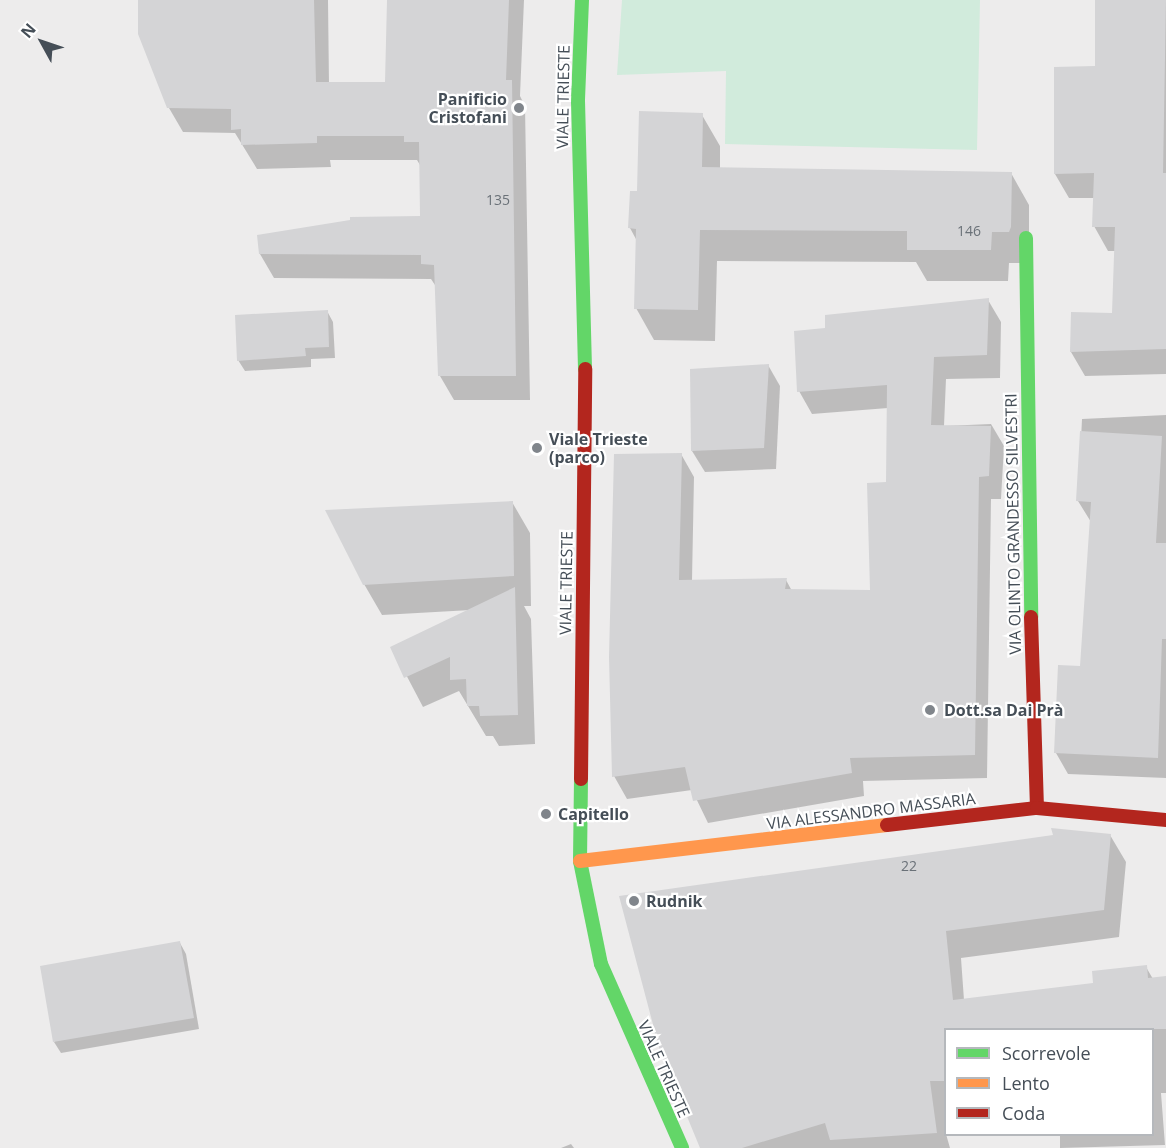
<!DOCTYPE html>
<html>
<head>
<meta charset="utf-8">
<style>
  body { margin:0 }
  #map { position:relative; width:1166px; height:1148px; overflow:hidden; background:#edecec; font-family:"Open Sans",sans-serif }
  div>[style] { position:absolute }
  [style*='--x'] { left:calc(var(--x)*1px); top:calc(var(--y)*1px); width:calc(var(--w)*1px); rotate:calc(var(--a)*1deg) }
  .green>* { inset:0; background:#d1ebdc }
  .shadow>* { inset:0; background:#0003 }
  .building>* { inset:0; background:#d4d4d6 }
  .fast>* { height:14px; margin:-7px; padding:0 7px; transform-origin:7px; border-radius:7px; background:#63d668 }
  .slow>* { height:14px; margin:-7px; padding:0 7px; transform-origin:7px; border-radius:7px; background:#ff974d }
  .jam>* { height:14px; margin:-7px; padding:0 7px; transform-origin:7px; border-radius:7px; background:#b3261e }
  .dots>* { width:16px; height:16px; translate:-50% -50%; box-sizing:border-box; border:3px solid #fff; border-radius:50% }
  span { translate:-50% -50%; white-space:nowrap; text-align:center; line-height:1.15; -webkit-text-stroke:4.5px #fff; paint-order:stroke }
  .number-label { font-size:14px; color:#6a7178 }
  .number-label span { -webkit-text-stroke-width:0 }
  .street-label { font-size:16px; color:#454e57 }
  .poi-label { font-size:16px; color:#454e57; font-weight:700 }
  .right { translate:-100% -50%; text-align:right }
  .left { translate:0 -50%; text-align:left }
  .legend { position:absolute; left:944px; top:1028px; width:210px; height:108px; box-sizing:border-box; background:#fff; border:2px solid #b5b8bc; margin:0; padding:8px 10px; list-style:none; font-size:18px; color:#454e57 }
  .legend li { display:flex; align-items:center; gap:12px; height:30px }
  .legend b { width:30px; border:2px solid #b5b8bc }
  .north { position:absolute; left:12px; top:12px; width:60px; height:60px; -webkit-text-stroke:4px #fff; paint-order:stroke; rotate:310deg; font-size:16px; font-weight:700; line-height:24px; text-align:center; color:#454e57 }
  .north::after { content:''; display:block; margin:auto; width:21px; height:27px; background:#454e57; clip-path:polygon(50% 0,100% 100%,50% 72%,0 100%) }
</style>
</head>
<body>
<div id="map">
  <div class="green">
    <div style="clip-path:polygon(622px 0,980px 0,977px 150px,725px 144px,726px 71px,617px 75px)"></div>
  </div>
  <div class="shadow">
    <div style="clip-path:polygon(244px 0,328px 0,329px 84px,386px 84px,388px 0,524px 0,520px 96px,525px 106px,530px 400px,454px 400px,440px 376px,437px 288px,431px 279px,274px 278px,260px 254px,422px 218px,420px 165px,417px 160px,330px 160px,331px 167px,257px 169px,235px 133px,183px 132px,169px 108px)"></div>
    <div style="clip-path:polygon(1097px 0,1166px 0,1166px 374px,1085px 376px,1071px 352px,1073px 314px,1113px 315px,1116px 251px,1108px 251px,1094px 226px,1095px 198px,1069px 198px,1055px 174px,1096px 68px)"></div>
    <div style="clip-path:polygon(702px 115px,720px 146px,720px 168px,1011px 173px,1029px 205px,1029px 259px,1027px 263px,1009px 263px,1008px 281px,927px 281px,916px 262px,717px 261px,715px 341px,654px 340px,636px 308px,637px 241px,630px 228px,638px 192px)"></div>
    <div style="clip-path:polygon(988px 300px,1001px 322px,1000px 378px,946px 379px,944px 426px,991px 424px,1004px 446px,1001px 499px,991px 499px,987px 778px,863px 781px,864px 796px,708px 823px,692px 790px,627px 799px,614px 776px,681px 454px,694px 477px,692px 581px,786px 580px,792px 591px,871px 591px,888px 483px,888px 408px,812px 414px,799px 391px,826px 330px)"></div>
    <div style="clip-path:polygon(327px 311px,333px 322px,335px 358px,311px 359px,311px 367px,245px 371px,238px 360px)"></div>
    <div style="clip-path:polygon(768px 365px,780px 386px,776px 469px,705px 472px,692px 451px)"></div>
    <div style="clip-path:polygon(1166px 415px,1166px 778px,1068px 774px,1056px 753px,1081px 668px,1091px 522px,1078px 501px,1082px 419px)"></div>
    <div style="clip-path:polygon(512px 502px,530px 533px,531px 606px,524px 606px,531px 619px,535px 744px,499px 746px,493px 736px,486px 736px,459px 691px,423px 707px,392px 648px,471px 610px,382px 615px,364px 584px)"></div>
    <div style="clip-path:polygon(1110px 835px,1126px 862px,1119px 937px,961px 958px,964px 1000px,1095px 984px,1146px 967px,1153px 979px,1166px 978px,1166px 1093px,1161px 1093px,1165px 1145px,1060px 1148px,1060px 1134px,1152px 1134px,1152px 1030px,946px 1030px,946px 1134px,950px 1148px,701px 1148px,661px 1050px)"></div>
    <div style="clip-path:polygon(180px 943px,186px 954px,199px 1029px,61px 1053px,54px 1042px)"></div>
    <div style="clip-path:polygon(571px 1144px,574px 1148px,561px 1148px)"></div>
  </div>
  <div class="building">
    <div style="clip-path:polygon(138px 0,314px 0,316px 82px,385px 82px,387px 0,509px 0,506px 80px,512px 80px,516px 376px,438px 376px,434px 265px,421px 264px,421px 255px,259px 254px,257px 235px,350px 220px,350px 217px,420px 216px,419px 142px,404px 142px,404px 136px,317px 136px,317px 143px,241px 145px,241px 129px,231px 130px,231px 109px,167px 108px,138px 34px)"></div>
    <div style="clip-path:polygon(1095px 0,1166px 0,1163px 173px,1166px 173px,1166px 349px,1070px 352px,1071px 312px,1112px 313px,1115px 227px,1092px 227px,1094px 173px,1054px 174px,1054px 67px,1095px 66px)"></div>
    <div style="clip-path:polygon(639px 111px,703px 113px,702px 167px,1012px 172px,1011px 227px,1009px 232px,992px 232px,991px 250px,907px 250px,907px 231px,700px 230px,698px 310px,634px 309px,636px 229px,628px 228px,630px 191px,637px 191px)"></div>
    <div style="clip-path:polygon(989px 298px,987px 355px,934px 357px,931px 425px,991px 426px,989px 476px,979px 477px,975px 755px,850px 758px,852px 773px,693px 801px,685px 767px,612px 777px,609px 657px,614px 454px,682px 453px,679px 580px,787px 578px,785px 589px,870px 590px,867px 483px,886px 482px,887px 385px,797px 392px,794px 331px,825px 328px,825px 315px)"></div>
    <div style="clip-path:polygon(328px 310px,329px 347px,305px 348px,306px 356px,237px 361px,235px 315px)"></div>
    <div style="clip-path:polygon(769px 364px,764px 448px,691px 451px,690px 369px)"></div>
    <div style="clip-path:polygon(1080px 431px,1162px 436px,1156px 543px,1166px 543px,1166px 639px,1162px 639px,1158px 758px,1054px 753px,1058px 665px,1080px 666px,1091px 502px,1076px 501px)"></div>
    <div style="clip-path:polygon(513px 501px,514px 576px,363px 585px,325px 510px)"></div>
    <div style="clip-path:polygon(515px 587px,518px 715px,480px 716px,479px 706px,467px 706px,466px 679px,450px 680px,450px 657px,404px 678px,390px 647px)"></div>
    <div style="clip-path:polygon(1051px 828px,1111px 834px,1104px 910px,946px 931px,953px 1000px,1093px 983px,1092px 971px,1147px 965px,1148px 978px,1166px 976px,1166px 1029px,945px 1029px,945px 1081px,930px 1081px,937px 1133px,830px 1140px,825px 1123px,742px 1148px,700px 1148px,660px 1051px,619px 896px,1053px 835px)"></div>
    <div style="clip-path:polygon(180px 941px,194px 1018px,53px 1042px,40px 966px)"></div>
  </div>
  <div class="fast">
    <div style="--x:582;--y:0;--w:101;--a:92.3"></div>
    <div style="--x:578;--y:101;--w:268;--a:88.5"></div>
    <div style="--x:1026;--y:238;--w:379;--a:89.2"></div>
    <div style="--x:581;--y:779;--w:82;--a:90.7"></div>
    <div style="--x:580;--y:861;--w:105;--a:78.5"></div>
    <div style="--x:601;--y:964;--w:201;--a:66.2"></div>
  </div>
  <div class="slow">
    <div style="--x:580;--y:861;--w:309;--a:-6.7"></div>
  </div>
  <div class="jam">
    <div style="--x:1031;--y:617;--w:191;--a:88.2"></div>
    <div style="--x:581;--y:779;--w:410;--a:-89.4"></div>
    <div style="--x:887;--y:825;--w:151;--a:-6.5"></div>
    <div style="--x:1037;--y:808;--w:130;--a:5.3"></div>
  </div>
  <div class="dots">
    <div style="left:519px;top:108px;background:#80858b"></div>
    <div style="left:537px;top:448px;background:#80858b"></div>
    <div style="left:930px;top:710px;background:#80858b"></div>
    <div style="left:546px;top:814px;background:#80858b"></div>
    <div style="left:634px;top:901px;background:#80858b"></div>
  </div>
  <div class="number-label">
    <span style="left:498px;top:200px">135</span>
    <span style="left:969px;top:231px">146</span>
    <span style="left:909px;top:866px">22</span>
  </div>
  <div class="street-label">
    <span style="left:563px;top:97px;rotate:-89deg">VIALE TRIESTE</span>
    <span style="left:1013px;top:524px;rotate:-91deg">VIA OLINTO GRANDESSO SILVESTRI</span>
    <span style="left:566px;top:583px;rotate:-89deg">VIALE TRIESTE</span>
    <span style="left:871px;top:811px;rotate:-7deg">VIA ALESSANDRO MASSARIA</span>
    <span style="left:664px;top:1069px;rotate:66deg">VIALE TRIESTE</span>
  </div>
  <div class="poi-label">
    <span class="right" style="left:507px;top:108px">Panificio<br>Cristofani</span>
    <span class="left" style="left:549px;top:448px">Viale Trieste<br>(parco)</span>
    <span class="left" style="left:944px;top:710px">Dott.sa Dai Prà</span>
    <span class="left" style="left:558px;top:814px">Capitello</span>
    <span class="left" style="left:646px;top:901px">Rudnik</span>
  </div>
  <ul class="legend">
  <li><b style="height:8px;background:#63d668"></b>Scorrevole</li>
  <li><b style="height:8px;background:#ff974d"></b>Lento</li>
  <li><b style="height:8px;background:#b3261e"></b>Coda</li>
  </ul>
  <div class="north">N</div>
</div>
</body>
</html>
